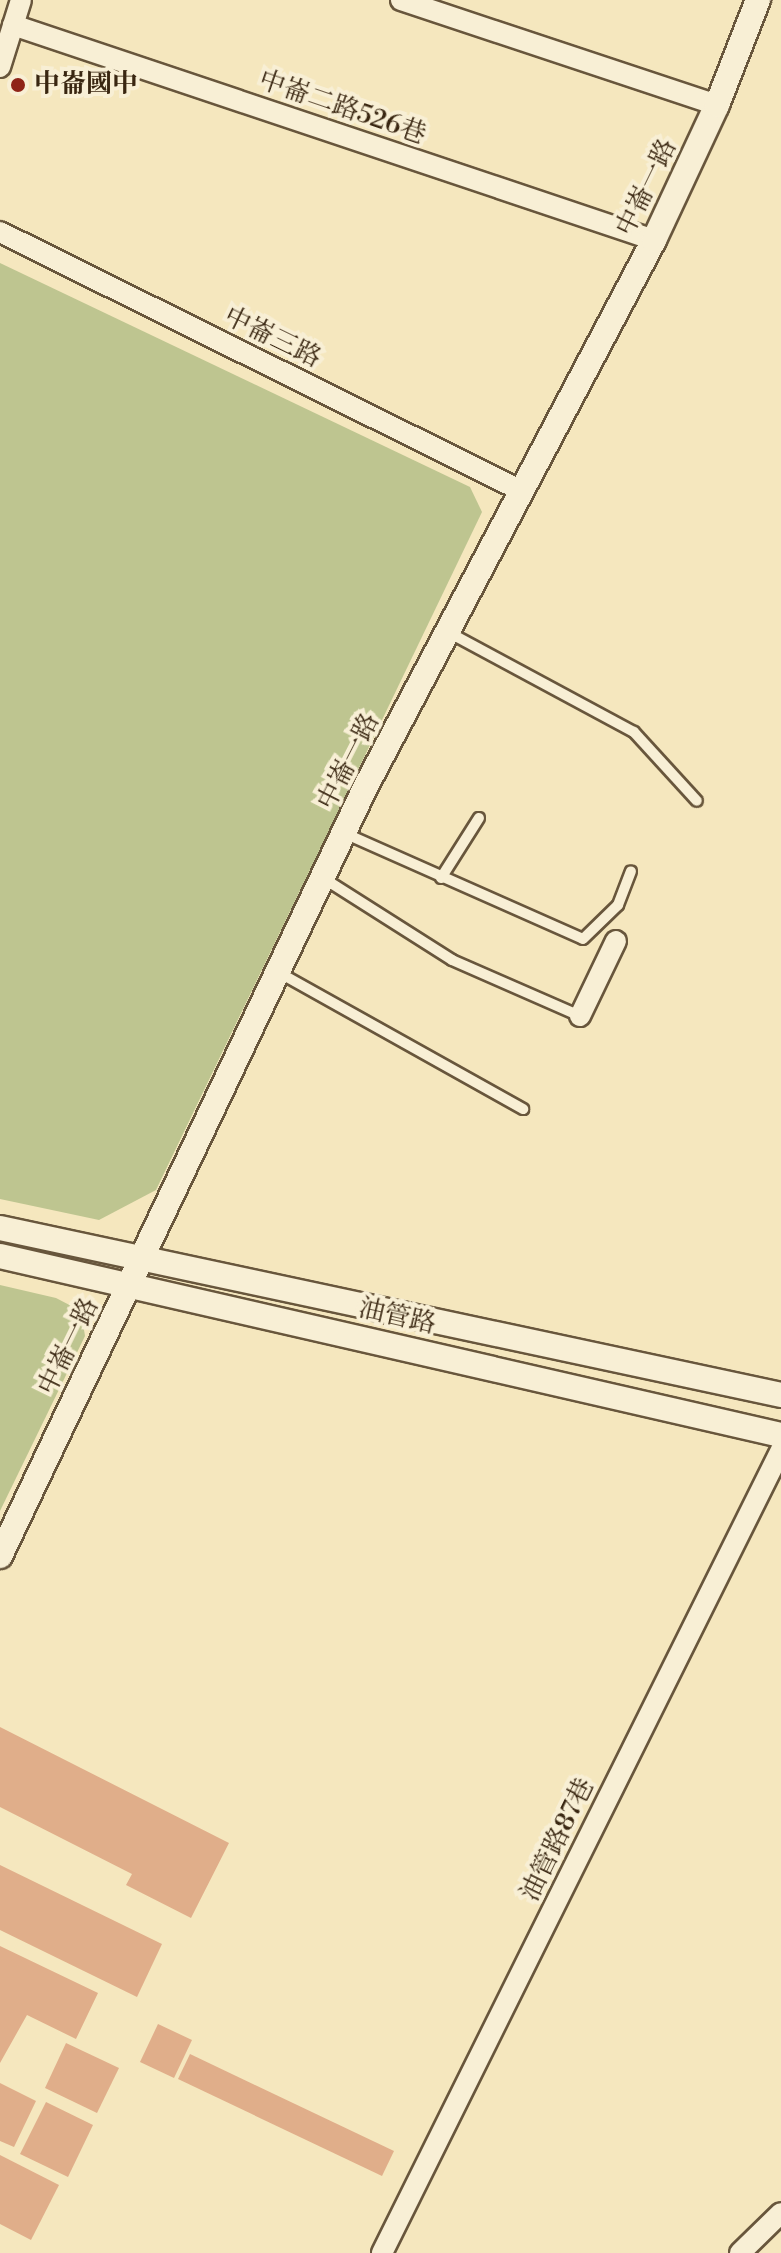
<!DOCTYPE html>
<html>
<head>
<meta charset="utf-8">
<style>
  body { margin:0 }
  #map { position:relative; width:781px; height:2253px; overflow:hidden; background:#f5e7be; font-family:"Libre Bodoni","Noto Serif TC",serif }
  div>[style] { position:absolute }
  [style*='--x'] { left:calc(var(--x)*1px); top:calc(var(--y)*1px); width:calc(var(--w)*1px); rotate:calc(var(--a)*1deg) }
  .green>* { inset:0; background:#bec590 }
  .building>* { inset:0; background:#e0ae8a }
  .roads { filter:drop-shadow(2px 0 #68563c) drop-shadow(-2px 0 #68563c) drop-shadow(0 2px #68563c) drop-shadow(0 -2px #68563c) }
  .service>* { height:10px; margin:-5px; padding:0 5px; transform-origin:5px; border-radius:5px; background:#f8efd5 }
  .minor>* { height:20px; margin:-10px; padding:0 10px; transform-origin:10px; border-radius:10px; background:#f8efd5 }
  .tertiary>* { height:24px; margin:-12px; padding:0 12px; transform-origin:12px; border-radius:12px; background:#f8efd5 }
  .dots>* { width:22px; height:22px; translate:-50% -50%; box-sizing:border-box; border:4px solid #f8efd5; border-radius:50% }
  span { translate:-50% -50%; white-space:nowrap; text-align:center; line-height:1.15; -webkit-text-stroke:8px #f8efd5; paint-order:stroke }
  .poi-label { font-size:26px; color:#392611; font-weight:700 }
  .left { translate:0 -50%; text-align:left }
  .street-label { font-size:26px; color:#392611 }
</style>
</head>
<body>
<div id="map">
  <div class="green">
    <div style="clip-path:polygon(0 263px,470px 487px,482px 512px,156px 1190px,99px 1220px,0 1199px)"></div>
    <div style="clip-path:polygon(0 1285px,56px 1298px,81px 1311px,85px 1336px,0 1511px)"></div>
  </div>
  <div class="building">
    <div style="clip-path:polygon(0 1727px,229px 1843px,191px 1918px,126px 1885px,132px 1874px,0 1807px)"></div>
    <div style="clip-path:polygon(0 1865px,162px 1944px,137px 1997px,0 1930px)"></div>
    <div style="clip-path:polygon(0 1946px,98px 1993px,76px 2039px,27px 2015px,0 2063px)"></div>
    <div style="clip-path:polygon(158px 2024px,192px 2040px,174px 2078px,140px 2062px)"></div>
    <div style="clip-path:polygon(66px 2043px,119px 2068px,97px 2113px,45px 2088px)"></div>
    <div style="clip-path:polygon(190px 2054px,394px 2151px,382px 2176px,178px 2079px)"></div>
    <div style="clip-path:polygon(0 2083px,36px 2101px,14px 2147px,0 2141px)"></div>
    <div style="clip-path:polygon(46px 2102px,93px 2125px,68px 2177px,20px 2154px)"></div>
    <div style="clip-path:polygon(0 2155px,59px 2185px,31px 2240px,0 2224px)"></div>
  </div>
  <div class="roads">
    <div class="service">
      <div style="--x:448;--y:632;--w:211;--a:28.3"></div>
      <div style="--x:634;--y:732;--w:93;--a:47.6"></div>
      <div style="--x:344;--y:833;--w:261;--a:23.9"></div>
      <div style="--x:583;--y:939;--w:49;--a:-44.2"></div>
      <div style="--x:618;--y:905;--w:36;--a:-69"></div>
      <div style="--x:323;--y:878;--w:153;--a:32.4"></div>
      <div style="--x:452;--y:960;--w:140;--a:23.6"></div>
      <div style="--x:441;--y:878;--w:71;--a:-57.7"></div>
      <div style="--x:278;--y:972;--w:281;--a:29.2"></div>
    </div>
    <div class="minor">
      <div style="--x:401;--y:0;--w:333;--a:18.4"></div>
      <div style="--x:13;--y:25;--w:676;--a:18.54"></div>
      <div style="--x:0;--y:67;--w:70;--a:-72.6"></div>
      <div style="--x:0;--y:232;--w:583;--a:26.39"></div>
      <div style="--x:580;--y:1016;--w:83;--a:-64.4"></div>
      <div style="--x:382;--y:2253;--w:897;--a:-63.58"></div>
      <div style="--x:740;--y:2253;--w:57;--a:-44.3"></div>
    </div>
    <div class="tertiary">
      <div style="--x:0;--y:1228;--w:799;--a:12.07"></div>
      <div style="--x:0;--y:1256;--w:801;--a:12.91"></div>
      <div style="--x:0;--y:1556;--w:853;--a:-64.58"></div>
      <div style="--x:366;--y:786;--w:617;--a:-62.19"></div>
      <div style="--x:654;--y:240;--w:149;--a:-65"></div>
      <div style="--x:717;--y:105;--w:113;--a:-68.7"></div>
    </div>
  </div>
  <div class="dots">
    <div style="left:18px;top:85px;background:#8f2418"></div>
  </div>
  <div class="poi-label">
    <span class="left" style="left:34px;top:85px">中崙國中</span>
  </div>
  <div class="street-label">
    <span style="left:342px;top:108px;rotate:19deg">中崙二路526巷</span>
    <span style="left:647px;top:188px;rotate:-64deg">中崙一路</span>
    <span style="left:272px;top:338px;rotate:26deg">中崙三路</span>
    <span style="left:349px;top:762px;rotate:-63deg">中崙一路</span>
    <span style="left:397px;top:1317px;rotate:13deg">油管路</span>
    <span style="left:69px;top:1347px;rotate:-64deg">中崙一路</span>
    <span style="left:558px;top:1840px;rotate:-64deg">油管路87巷</span>
  </div>
</div>
</body>
</html>
